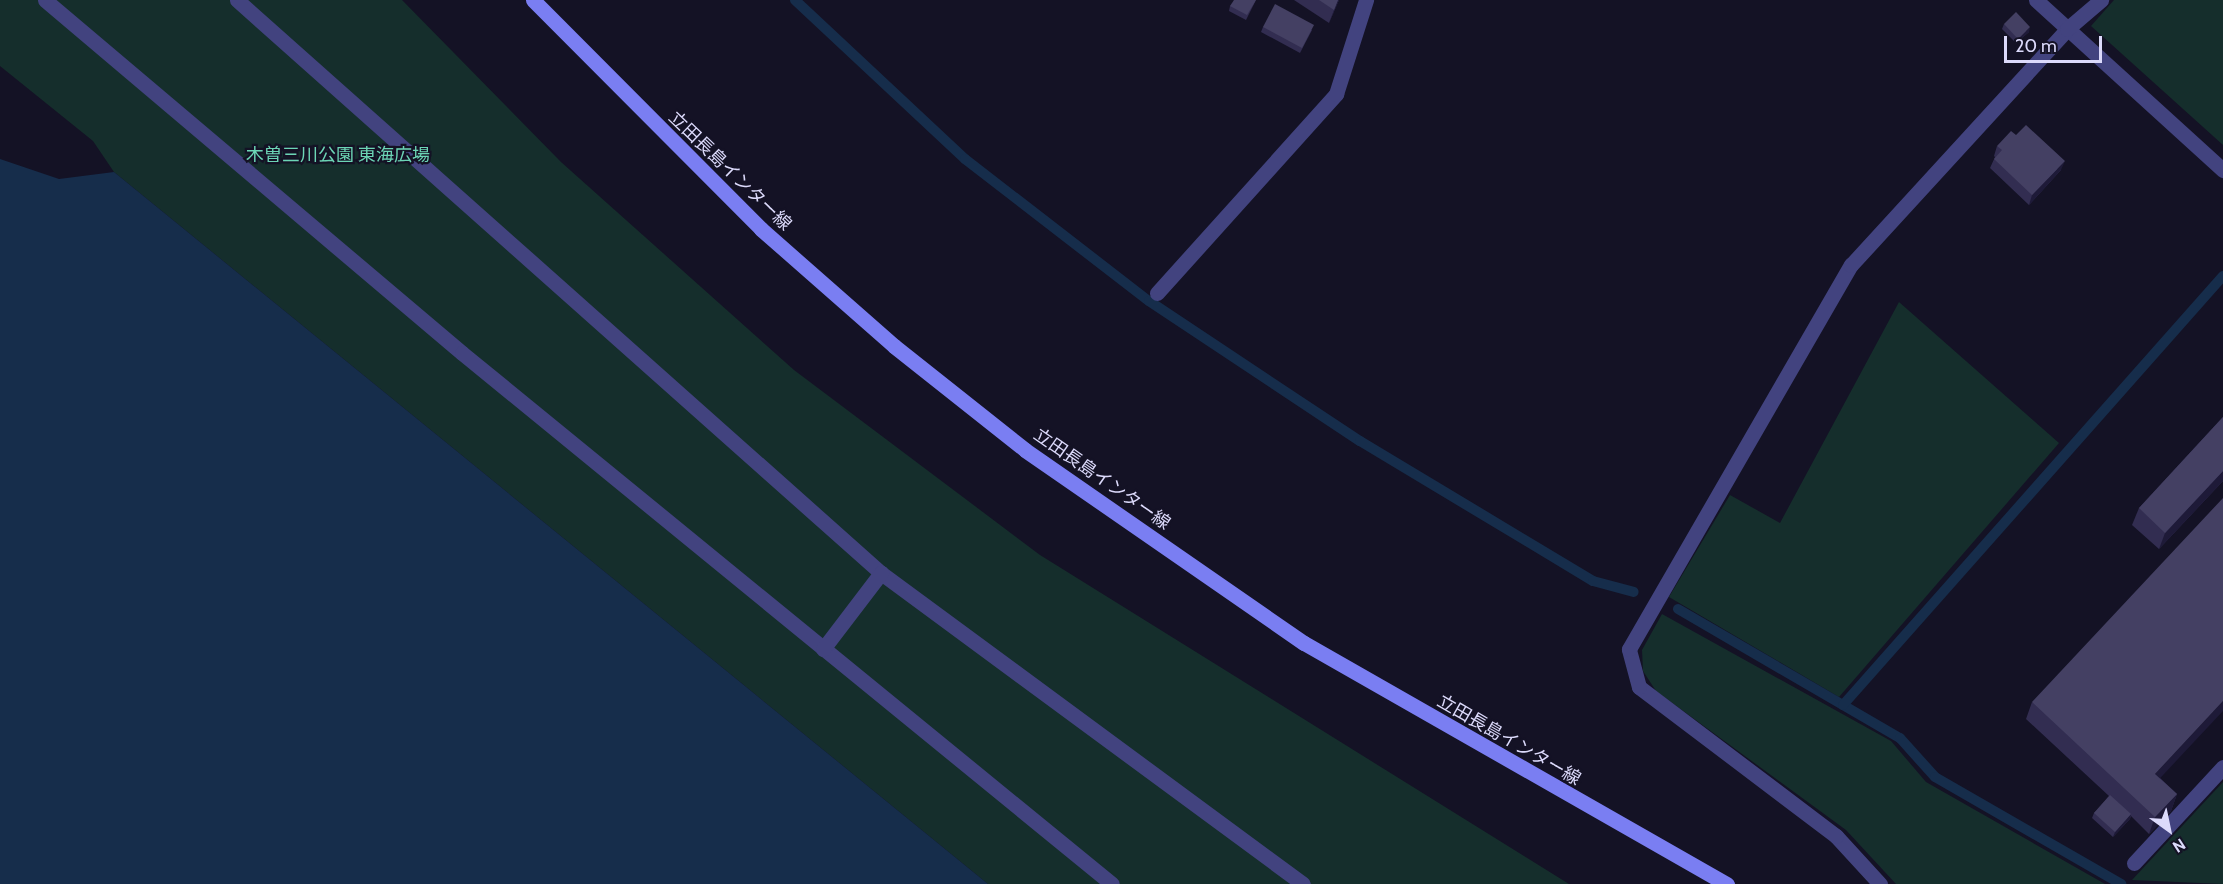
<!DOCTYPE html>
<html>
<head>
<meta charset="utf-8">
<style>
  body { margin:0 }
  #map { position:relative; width:2223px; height:884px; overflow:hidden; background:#141225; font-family:Cabin,"Noto Sans JP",sans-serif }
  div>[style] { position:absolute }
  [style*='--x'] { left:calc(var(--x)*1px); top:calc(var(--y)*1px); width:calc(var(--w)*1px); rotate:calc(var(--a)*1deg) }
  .green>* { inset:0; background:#152e2c }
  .water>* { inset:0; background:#162d4b }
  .stream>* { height:10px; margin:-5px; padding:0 5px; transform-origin:5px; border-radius:5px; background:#162d4b }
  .service>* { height:15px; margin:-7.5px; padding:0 7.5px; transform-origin:7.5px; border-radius:7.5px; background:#42437f }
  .minor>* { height:15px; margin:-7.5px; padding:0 7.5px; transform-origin:7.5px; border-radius:7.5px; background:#42437f }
  .secondary>* { height:15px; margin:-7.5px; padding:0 7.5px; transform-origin:7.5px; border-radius:7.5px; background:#7a7ef2 }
  .wall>* { inset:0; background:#322d51 }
  .shaded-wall>* { inset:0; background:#1e1a38 }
  .building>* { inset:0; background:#444063 }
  span { translate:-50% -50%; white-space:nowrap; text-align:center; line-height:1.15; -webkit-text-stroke:4.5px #141225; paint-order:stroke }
  .park-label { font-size:18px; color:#6cd5b5 }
  .street-label { font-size:18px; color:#dcdafb }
  .north { position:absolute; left:2139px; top:800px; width:60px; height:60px; -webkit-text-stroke:4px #141225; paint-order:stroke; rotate:147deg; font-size:16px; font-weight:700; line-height:24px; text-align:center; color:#dcdafb }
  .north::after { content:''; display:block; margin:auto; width:21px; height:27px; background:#dcdafb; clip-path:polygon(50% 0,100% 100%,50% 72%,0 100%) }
  .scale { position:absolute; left:2004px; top:36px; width:98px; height:27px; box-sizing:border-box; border:3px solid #dcdafb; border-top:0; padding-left:8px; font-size:18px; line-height:21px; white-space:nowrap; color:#dcdafb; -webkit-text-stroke:4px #141225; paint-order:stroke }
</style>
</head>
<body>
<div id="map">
  <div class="green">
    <div style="clip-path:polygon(0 0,402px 0,561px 162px,794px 370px,1040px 555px,1569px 884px,988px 884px,114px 172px,93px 141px,0 66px)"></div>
    <div style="clip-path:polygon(2114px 0,2223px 0,2223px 145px,2091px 26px)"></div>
    <div style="clip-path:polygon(1899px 302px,2059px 443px,1839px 697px,1669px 597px,1730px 495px,1780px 523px)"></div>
    <div style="clip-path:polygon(1662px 614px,1891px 741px,1926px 782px,2105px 884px,1896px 884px,1846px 830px,1656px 691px,1643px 671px,1642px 650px)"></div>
    <div style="clip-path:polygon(2223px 782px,2223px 884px,2132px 880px)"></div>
  </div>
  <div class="water">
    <div style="clip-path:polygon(0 159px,59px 179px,114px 172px,988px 884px,0 884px)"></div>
  </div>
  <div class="stream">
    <div style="--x:795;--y:0;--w:233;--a:43.1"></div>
    <div style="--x:965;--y:159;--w:232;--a:37.7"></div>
    <div style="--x:1149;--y:301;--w:253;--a:33.6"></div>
    <div style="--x:1360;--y:441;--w:272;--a:31"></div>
    <div style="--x:1593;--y:581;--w:42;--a:15"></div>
    <div style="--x:1678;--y:609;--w:257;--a:30.2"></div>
    <div style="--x:1900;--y:738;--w:52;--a:48.1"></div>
    <div style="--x:1935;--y:777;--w:215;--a:29.9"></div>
    <div style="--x:1843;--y:705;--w:573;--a:-48.47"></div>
  </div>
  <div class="service">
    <div style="--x:45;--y:0;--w:546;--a:40.25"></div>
    <div style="--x:462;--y:353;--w:839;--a:39.25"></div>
    <div style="--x:237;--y:0;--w:862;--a:41.66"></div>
    <div style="--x:881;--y:573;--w:524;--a:36.39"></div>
    <div style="--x:823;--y:649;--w:96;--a:-52.7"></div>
  </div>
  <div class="minor">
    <div style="--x:2036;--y:0;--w:253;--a:42.3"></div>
    <div style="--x:1157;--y:293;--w:268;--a:-48"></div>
    <div style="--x:1336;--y:94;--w:99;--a:-72.3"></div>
    <div style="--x:2134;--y:863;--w:131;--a:-47.2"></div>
    <div style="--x:1880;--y:884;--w:65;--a:-132.5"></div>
    <div style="--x:1836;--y:836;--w:247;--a:-142.9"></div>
    <div style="--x:1639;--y:687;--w:39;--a:-105"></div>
    <div style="--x:1629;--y:649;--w:444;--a:-60"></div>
    <div style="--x:1851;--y:265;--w:320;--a:-47.5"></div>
    <div style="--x:2067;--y:29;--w:45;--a:-40.5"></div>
  </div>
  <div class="secondary">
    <div style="--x:533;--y:0;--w:323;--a:45.1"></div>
    <div style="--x:761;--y:229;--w:177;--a:41.3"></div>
    <div style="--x:894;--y:346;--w:167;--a:38.4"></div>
    <div style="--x:1025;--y:450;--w:339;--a:34.7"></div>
    <div style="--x:1304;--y:643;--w:487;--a:29.7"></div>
  </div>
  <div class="wall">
    <div style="clip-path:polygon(1256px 0,1246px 20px,1229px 11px,1230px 6px)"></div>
    <div style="clip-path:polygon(1294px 0,1339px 0,1329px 23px)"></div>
    <div style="clip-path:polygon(2004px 24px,2029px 32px,2016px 43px,2002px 29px)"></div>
    <div style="clip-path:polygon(1263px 27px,1312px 30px,1300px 53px,1261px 32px)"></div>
    <div style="clip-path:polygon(1997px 146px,2061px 170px,2029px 205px,1990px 168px,1995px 157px,1994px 156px)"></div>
    <div style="clip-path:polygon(2223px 417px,2223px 481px,2159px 549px,2132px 525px,2139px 508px)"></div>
    <div style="clip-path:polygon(2032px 702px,2160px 778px,2177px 794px,2171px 811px,2149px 834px,2131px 816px,2130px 819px,2113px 837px,2092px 818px,2094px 813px,2109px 796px,2026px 719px)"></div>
  </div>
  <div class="shaded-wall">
    <div style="clip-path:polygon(1338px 0,1339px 0,1329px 23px,1334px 10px)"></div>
    <div style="clip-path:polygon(2030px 27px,2029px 32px,2016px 43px,2018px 39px)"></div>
    <div style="clip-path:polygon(2065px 161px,2061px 170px,2029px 205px,2032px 195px)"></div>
    <div style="clip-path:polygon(2223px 471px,2223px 481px,2159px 549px,2165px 533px)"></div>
    <div style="clip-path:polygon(2223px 701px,2223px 711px,2149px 790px,2155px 774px)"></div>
    <div style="clip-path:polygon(2177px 794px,2171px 811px,2149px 834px,2155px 817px)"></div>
    <div style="clip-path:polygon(2131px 814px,2130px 819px,2113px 837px,2115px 832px)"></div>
  </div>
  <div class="building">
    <div style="clip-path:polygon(1234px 0,1256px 0,1247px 15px,1230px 6px)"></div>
    <div style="clip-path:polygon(1319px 0,1338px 0,1334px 10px)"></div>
    <div style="clip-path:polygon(1275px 4px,1314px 25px,1302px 48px,1263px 27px)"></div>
    <div style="clip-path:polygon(2016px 12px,2030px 27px,2018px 39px,2004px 24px)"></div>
    <div style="clip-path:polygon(2026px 125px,2065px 161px,2032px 195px,1994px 159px,2002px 150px,1997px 146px,2011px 131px,2016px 135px)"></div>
    <div style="clip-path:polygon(2223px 417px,2223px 471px,2165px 533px,2139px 508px)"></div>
    <div style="clip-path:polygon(2223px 498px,2223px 701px,2155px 774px,2177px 794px,2155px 817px,2032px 702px)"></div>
    <div style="clip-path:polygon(2110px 795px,2131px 814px,2115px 832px,2094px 813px)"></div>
  </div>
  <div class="park-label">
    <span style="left:338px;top:155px">木曽三川公園 東海広場</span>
  </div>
  <div class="street-label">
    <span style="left:730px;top:171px;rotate:44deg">立田長島インター線</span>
    <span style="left:1102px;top:479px;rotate:35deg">立田長島インター線</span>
    <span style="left:1509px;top:740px;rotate:30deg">立田長島インター線</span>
  </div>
  <div class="north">N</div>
  <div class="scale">20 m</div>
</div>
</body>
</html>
